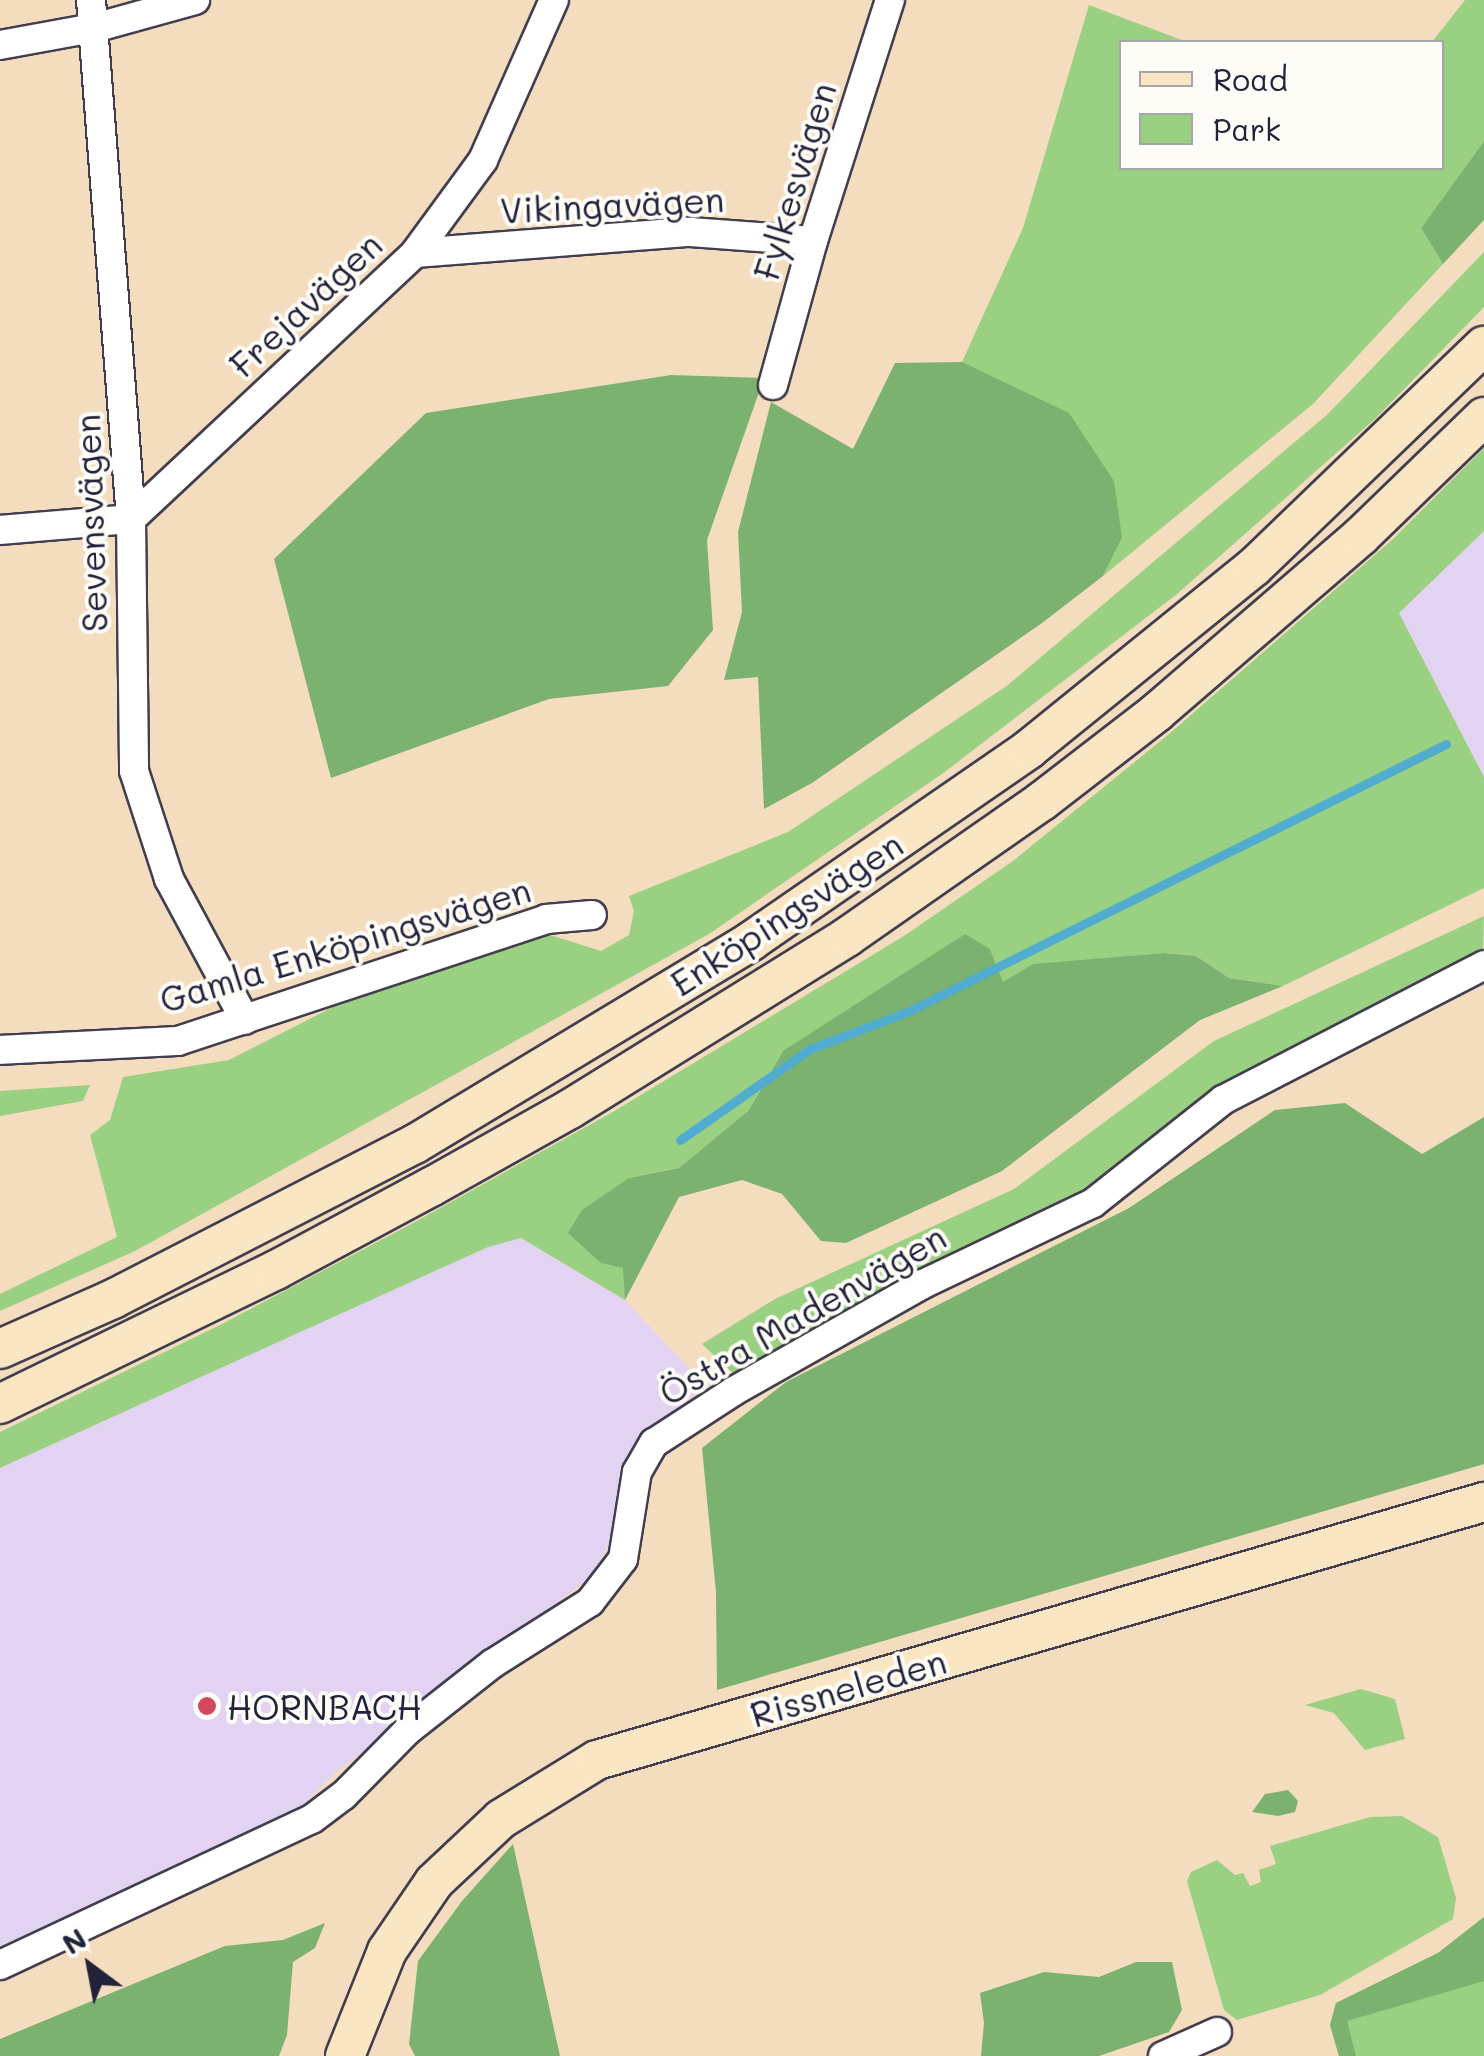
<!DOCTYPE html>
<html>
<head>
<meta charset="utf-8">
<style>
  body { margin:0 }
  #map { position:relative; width:1484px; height:2056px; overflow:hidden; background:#f4dcbe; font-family:Mali,sans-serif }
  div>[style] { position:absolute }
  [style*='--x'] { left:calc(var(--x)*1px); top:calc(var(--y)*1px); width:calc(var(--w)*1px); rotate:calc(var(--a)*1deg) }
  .built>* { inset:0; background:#e3d3f2 }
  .green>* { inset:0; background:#9ad082 }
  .forest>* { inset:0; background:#7bb270 }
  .stream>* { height:9px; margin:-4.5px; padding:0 4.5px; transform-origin:4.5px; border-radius:4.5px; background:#51accf }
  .roads { filter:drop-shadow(2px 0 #423e4f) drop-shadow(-2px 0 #423e4f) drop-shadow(0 2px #423e4f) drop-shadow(0 -2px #423e4f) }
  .street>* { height:28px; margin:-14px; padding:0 14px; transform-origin:14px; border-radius:14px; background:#fff }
  .secondary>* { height:38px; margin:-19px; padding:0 19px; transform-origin:19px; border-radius:19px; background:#fbe6c3 }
  .dots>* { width:28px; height:28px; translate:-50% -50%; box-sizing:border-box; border:5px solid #fdfcf7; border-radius:50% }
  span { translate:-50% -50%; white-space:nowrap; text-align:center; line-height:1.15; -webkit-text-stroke:8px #fdfcf7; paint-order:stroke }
  .street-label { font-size:35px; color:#22223b }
  .poi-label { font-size:35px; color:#22223b }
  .left { translate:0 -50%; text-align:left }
  .legend { position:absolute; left:1119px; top:40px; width:325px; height:130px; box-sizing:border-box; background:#fdfcf7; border:2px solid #a5a5ac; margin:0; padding:12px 18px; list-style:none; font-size:30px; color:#22223b }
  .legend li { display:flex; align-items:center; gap:20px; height:50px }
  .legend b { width:50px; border:2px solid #a5a5ac }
  .north { position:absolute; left:40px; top:1916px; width:100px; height:100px; -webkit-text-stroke:8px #fdfcf7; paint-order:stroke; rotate:328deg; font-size:28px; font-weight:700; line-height:40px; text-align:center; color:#22223b }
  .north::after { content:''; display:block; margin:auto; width:35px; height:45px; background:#22223b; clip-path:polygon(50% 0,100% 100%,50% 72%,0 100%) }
</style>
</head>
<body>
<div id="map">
  <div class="built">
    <div style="clip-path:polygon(1484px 531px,1484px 777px,1399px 613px)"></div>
    <div style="clip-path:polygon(521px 1238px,625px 1300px,705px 1385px,656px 1433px,620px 1525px,591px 1577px,334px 1774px,295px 1813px,0 1946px,0 1468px,487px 1247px)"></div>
  </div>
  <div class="green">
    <div style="clip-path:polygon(1465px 0,1484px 0,1484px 141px,1421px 228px,1443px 264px,1313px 404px,1103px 576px,1122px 538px,962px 362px,1023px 228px,1089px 5px,1187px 42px,1122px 42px,1122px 168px,1442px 168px,1442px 42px,1432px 42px)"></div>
    <div style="clip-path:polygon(1484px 252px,1484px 307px,1376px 418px,1177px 594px,942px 774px,709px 934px,135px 1251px,0 1311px,0 1294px,117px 1237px,90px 1135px,110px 1120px,123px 1077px,229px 1060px,335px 1006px,547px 934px,601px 951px,629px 935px,634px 911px,629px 896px,788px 832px,1008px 685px,1328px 414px)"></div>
    <div style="clip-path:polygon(1484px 448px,1484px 531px,1399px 613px,1484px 777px,1484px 888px,1283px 986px,1229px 978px,1196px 956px,1164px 953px,1099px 959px,1003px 983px,990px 949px,783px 1051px,749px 1110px,679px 1168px,629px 1178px,625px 1300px,521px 1238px,488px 1247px,0 1468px,0 1432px,222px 1324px,415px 1222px,611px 1113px,904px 936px,1013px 861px,1169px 734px,1392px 540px)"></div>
    <div style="clip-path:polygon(1484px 916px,1483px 948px,1221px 1084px,1087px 1190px,930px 1265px,735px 1375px,702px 1344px,775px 1299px,1014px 1189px,1214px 1041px)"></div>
    <div style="clip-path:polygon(90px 1085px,83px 1101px,0 1116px,0 1091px)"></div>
    <div style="clip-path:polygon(1361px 1689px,1395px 1699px,1405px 1739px,1365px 1750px,1334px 1713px,1305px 1705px)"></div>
    <div style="clip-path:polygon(1402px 1816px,1438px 1837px,1456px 1898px,1453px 1919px,1320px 1995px,1237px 2020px,1224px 2010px,1187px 1881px,1191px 1872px,1217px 1860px,1235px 1875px,1243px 1873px,1250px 1886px,1261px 1882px,1259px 1870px,1276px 1864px,1270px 1846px,1370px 1817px)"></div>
    <div style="clip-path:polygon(1484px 1917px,1484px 2056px,1339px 2056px,1330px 2025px,1336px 2003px,1438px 1953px)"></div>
  </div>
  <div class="forest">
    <div style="clip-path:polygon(1484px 141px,1484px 220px,1443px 264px,1421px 228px)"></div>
    <div style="clip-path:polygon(962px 362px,1069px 413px,1114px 481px,1122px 538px,1103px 576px,1042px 623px,812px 783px,764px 809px,758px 677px,724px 680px,742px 612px,738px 532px,771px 402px,853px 449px,895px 363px)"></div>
    <div style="clip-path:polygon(671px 375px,764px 378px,707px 540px,713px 630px,668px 686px,549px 699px,331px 778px,274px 559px,426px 413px)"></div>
    <div style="clip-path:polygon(965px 934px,990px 949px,1003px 982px,1033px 964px,1164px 953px,1196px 956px,1229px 978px,1283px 986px,1200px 1020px,1002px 1171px,846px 1243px,821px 1241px,782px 1194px,742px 1180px,679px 1197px,625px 1300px,623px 1268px,601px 1263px,568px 1233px,582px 1210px,629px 1178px,679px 1168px,749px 1110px,783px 1051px)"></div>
    <div style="clip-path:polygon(1345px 1103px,1422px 1154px,1484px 1117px,1484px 1464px,717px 1690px,716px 1592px,702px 1448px,786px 1382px,1129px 1208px,1275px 1110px)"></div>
    <div style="clip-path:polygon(1288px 1790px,1298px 1801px,1295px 1812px,1278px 1816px,1252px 1812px,1265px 1794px)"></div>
    <div style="clip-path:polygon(513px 1844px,560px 2056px,415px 2056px,409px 2044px,418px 1961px,462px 1901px)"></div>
    <div style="clip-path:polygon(1484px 1917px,1484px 1981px,1347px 2021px,1356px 2056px,1339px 2056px,1330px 2025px,1336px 2003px,1438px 1953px)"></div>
    <div style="clip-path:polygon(325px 1923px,315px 1948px,293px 1962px,287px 2035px,279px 2056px,0 2056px,0 2039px,225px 1946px,283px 1940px)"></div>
    <div style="clip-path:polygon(1136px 1962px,1172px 1962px,1182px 2010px,1169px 2032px,1099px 2056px,981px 2056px,984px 2023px,980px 1993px,1044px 1972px,1099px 1977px)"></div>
  </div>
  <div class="stream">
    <div style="--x:680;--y:1140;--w:159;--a:-35"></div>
    <div style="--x:810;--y:1049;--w:104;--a:-20.9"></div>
    <div style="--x:907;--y:1012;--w:602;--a:-26.44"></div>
  </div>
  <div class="roads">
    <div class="street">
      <div style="--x:91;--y:0;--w:521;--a:85.59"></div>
      <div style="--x:131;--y:519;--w:252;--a:89.3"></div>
      <div style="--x:134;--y:771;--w:114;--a:72"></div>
      <div style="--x:169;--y:879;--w:160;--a:61.7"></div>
      <div style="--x:0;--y:45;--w:96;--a:-10.3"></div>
      <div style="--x:94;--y:28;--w:105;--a:-15.5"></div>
      <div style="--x:415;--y:253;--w:276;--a:-4.4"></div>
      <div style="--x:690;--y:232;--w:123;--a:4.2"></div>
      <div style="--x:773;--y:385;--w:149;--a:-74.5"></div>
      <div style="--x:813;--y:241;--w:253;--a:-72.3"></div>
      <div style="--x:0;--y:530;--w:131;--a:-4.8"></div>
      <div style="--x:131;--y:519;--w:389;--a:-43.1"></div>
      <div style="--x:415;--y:253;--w:115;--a:-53.8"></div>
      <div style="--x:483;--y:160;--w:175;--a:-66.1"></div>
      <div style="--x:0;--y:1050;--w:178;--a:-2.9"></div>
      <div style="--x:178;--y:1041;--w:388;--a:-18.3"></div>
      <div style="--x:546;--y:919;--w:46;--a:-5"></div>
      <div style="--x:0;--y:1965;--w:344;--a:-25.1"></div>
      <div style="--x:312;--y:1819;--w:39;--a:-37"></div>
      <div style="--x:343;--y:1796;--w:93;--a:-45.4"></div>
      <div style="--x:408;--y:1730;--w:107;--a:-38.2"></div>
      <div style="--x:492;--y:1664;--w:116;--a:-32.3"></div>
      <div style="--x:590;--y:1602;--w:54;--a:-52.5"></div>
      <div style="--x:623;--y:1559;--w:88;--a:-80.9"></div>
      <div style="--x:637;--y:1472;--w:34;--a:-60"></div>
      <div style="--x:654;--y:1443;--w:95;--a:-33"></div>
      <div style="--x:734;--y:1391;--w:217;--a:-29.5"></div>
      <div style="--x:923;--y:1284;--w:188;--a:-25.5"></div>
      <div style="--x:1093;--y:1203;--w:166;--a:-38.4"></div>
      <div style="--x:1223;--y:1100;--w:294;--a:-27.3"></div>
      <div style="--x:1163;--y:2056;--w:59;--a:-24"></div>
    </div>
    <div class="secondary">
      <div style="--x:0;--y:1349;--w:124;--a:-23.9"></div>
      <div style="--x:113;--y:1299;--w:339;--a:-27.2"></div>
      <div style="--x:415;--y:1144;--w:393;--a:-31.1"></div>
      <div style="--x:751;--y:941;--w:338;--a:-34.6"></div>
      <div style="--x:1029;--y:749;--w:289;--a:-39"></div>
      <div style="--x:1254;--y:567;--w:319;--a:-43.9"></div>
      <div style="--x:0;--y:1404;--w:307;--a:-25.9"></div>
      <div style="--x:276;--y:1270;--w:176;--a:-28.2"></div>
      <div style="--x:431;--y:1187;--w:159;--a:-29.3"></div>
      <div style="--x:570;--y:1109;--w:326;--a:-31.8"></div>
      <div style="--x:847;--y:937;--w:238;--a:-34.9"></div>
      <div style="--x:1042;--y:801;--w:145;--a:-37.7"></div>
      <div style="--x:1157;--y:712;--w:269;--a:-40.8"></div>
      <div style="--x:1361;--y:536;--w:171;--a:-44.1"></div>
      <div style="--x:345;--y:2056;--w:113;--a:-68.2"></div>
      <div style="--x:387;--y:1951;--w:83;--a:-55.7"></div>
      <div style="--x:434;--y:1882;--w:92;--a:-43.2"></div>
      <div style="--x:501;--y:1819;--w:113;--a:-31.6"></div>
      <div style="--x:597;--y:1760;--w:924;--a:-16.22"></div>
    </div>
  </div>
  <div class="dots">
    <div style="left:207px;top:1706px;background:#d1495b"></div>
  </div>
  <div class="street-label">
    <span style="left:794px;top:181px;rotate:-73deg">Fylkesvägen</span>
    <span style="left:612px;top:204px;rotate:-3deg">Vikingavägen</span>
    <span style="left:305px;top:304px;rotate:-43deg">Frejavägen</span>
    <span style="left:90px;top:523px;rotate:-92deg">Sevensvägen</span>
    <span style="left:786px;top:913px;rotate:-33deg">Enköpingsvägen</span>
    <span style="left:345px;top:944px;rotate:-17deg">Gamla Enköpingsvägen</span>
    <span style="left:802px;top:1314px;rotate:-30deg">Östra Madenvägen</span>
    <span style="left:848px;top:1687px;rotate:-16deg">Rissneleden</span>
  </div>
  <div class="poi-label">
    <span class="left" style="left:227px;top:1706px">HORNBACH</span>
  </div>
  <ul class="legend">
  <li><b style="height:12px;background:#fbe6c3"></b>Road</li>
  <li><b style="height:28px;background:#9ad082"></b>Park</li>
  </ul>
  <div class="north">N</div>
</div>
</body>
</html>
